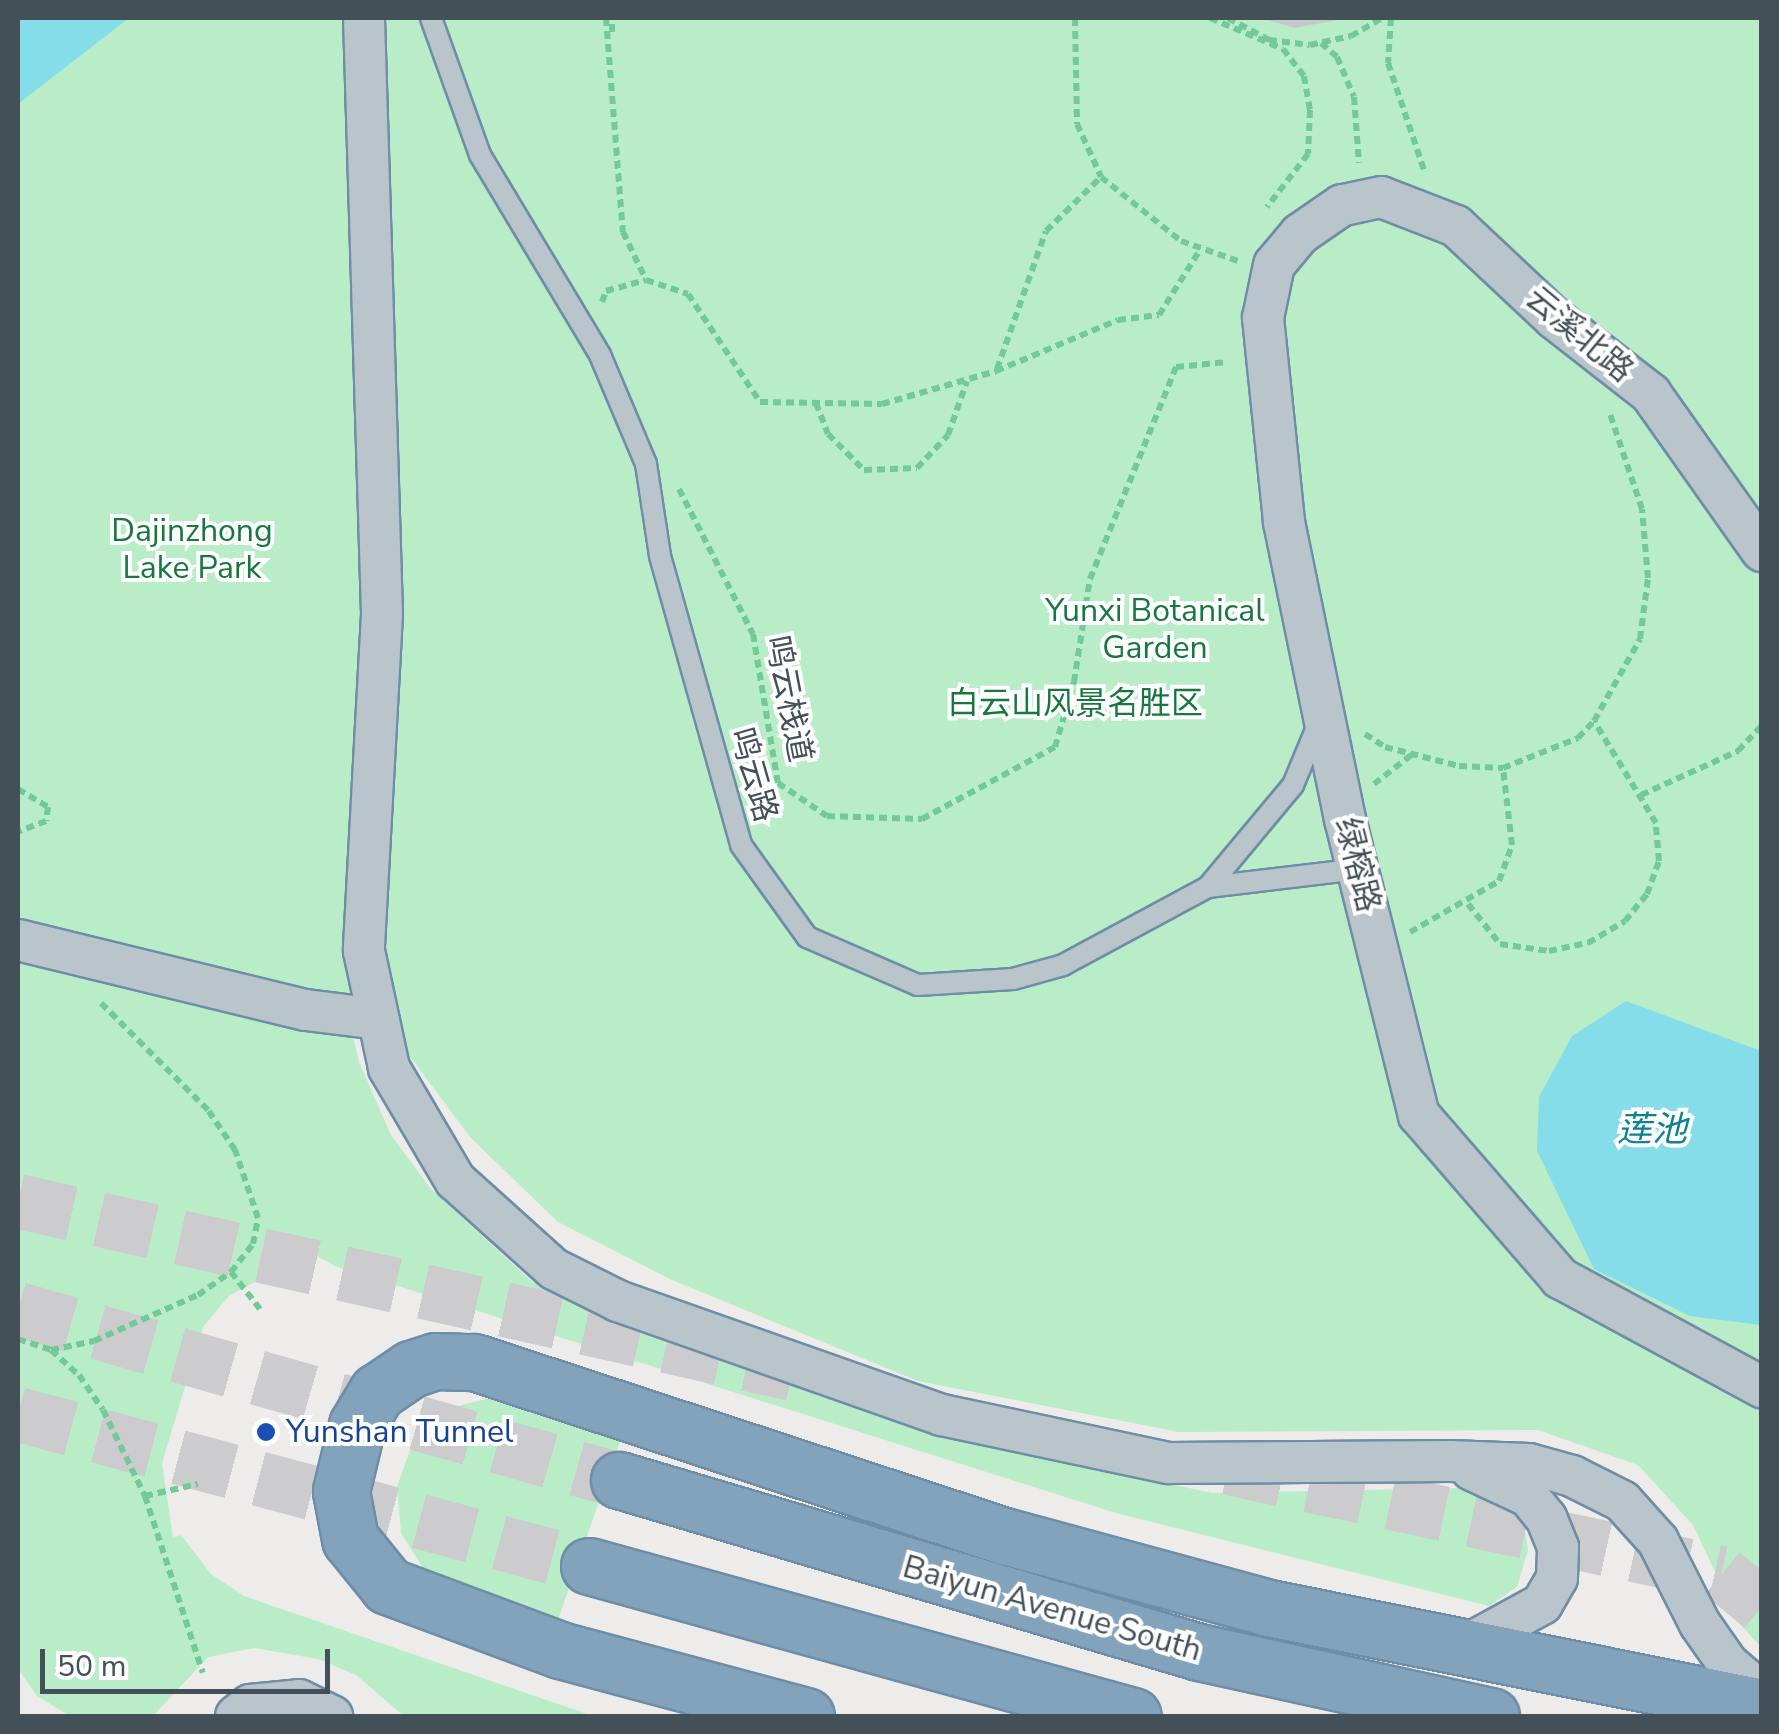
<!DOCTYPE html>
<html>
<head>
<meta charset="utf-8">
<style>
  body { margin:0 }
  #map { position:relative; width:1779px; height:1734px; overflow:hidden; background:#eeebeb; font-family:"Nunito Sans","Noto Sans SC",sans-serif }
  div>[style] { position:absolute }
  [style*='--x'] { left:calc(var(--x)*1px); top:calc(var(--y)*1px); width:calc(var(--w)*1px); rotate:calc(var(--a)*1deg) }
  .green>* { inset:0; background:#b8edc8 }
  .water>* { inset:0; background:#85ddea }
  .building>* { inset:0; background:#c5c9ce }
  .secondary-tunnel>* { height:55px; margin-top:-27.5px; transform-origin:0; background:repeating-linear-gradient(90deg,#ccccce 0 55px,transparent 0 83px) }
  .highway-tunnel>* { height:55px; margin-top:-27.5px; transform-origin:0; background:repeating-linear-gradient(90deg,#ccccce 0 55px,transparent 0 83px) }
  .path>* { height:6px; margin-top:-3px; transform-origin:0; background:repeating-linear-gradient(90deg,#71ca97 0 8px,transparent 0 13px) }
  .roads { filter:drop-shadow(2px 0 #6e8da6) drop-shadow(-2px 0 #6e8da6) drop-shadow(0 2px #6e8da6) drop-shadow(0 -2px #6e8da6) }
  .lane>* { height:20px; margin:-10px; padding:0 10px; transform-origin:10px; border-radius:10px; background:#b9c4cb }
  .street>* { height:40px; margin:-20px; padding:0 20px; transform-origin:20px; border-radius:20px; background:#b9c4cb }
  .highway>* { height:55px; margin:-27.5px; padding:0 27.5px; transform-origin:27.5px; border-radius:27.5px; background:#83a2bb }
  .dots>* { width:28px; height:28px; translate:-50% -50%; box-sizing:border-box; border:5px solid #fff; border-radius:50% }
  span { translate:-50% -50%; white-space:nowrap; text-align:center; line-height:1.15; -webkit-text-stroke:8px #fff; paint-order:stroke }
  .street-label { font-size:32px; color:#445058 }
  .park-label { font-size:32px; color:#17783f }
  .transit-label { font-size:32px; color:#164399 }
  .left { translate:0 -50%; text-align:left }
  .water-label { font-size:35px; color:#0d8294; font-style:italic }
  .frame { position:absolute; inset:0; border:20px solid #445058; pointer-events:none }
  .scale { position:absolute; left:40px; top:1649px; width:290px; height:45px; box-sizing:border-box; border:5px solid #445058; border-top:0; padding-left:12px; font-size:30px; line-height:35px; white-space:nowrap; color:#445058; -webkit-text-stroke:8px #fff; paint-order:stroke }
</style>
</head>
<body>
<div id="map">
  <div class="green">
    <div style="clip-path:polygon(18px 18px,1761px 18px,1761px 1647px,1739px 1623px,1693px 1525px,1638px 1465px,1538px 1430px,1179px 1432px,918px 1381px,672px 1280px,558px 1222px,470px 1137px,412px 1059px,348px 1016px,359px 1062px,391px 1135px,431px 1189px,530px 1280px,588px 1310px,937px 1433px,1212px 1493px,1467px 1488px,1508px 1503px,1524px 1525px,1528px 1550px,1517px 1587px,1489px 1606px,1116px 1513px,335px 1266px,310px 1252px,229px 1296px,203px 1327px,162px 1463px,173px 1538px,181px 1535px,211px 1574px,244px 1596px,593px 1716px,404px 1716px,356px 1675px,318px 1659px,254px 1648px,208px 1657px,153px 1716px,70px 1716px,37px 1696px,18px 1669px)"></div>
    <div style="clip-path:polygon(507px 1394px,622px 1435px,556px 1626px,425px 1571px,401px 1533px,397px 1487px,413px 1442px,450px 1408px)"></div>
  </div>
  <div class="water">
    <div style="clip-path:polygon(18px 18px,129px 18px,18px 104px)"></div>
    <div style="clip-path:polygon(1626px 1001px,1761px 1051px,1761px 1325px,1690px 1316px,1594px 1269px,1537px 1151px,1539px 1097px,1572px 1036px)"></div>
  </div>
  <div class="building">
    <div style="clip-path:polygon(1261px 18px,1349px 18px,1294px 28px)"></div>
  </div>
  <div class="secondary-tunnel">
    <div style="--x:18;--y:1201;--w:793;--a:12.53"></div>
    <div style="--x:1228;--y:1467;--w:505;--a:12.11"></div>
    <div style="--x:1722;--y:1573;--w:52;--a:39.5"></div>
  </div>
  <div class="highway-tunnel">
    <div style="--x:18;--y:1309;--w:625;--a:15.88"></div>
    <div style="--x:18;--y:1414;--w:591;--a:14.91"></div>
  </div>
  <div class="path">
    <div style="--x:606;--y:18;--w:215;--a:85.5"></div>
    <div style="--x:623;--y:232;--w:53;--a:64.4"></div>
    <div style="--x:1075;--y:18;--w:106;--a:88.9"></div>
    <div style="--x:1077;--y:124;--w:58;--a:65.6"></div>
    <div style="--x:1101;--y:177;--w:102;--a:38.7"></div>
    <div style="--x:1181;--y:241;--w:60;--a:19.3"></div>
    <div style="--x:1210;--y:18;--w:79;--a:23"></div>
    <div style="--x:1283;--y:49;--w:34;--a:52"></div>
    <div style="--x:1304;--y:76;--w:35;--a:80"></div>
    <div style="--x:1310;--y:110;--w:44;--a:92.6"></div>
    <div style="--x:1308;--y:154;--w:67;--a:127.7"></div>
    <div style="--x:1228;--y:18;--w:47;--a:28.2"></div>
    <div style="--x:1269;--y:40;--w:41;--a:7"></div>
    <div style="--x:1310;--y:45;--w:42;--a:-12.4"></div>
    <div style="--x:1351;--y:36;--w:36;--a:-30"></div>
    <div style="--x:1391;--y:18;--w:45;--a:93.8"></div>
    <div style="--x:1388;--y:63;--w:116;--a:71.4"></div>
    <div style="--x:612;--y:32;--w:14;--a:-90"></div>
    <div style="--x:1321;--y:43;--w:21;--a:41"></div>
    <div style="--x:1337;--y:57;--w:43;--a:67"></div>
    <div style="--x:1354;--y:97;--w:66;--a:85.7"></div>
    <div style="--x:602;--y:302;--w:12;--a:-70"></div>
    <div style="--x:606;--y:291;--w:41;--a:-15.4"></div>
    <div style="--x:646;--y:280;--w:44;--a:18.4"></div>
    <div style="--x:688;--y:294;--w:130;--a:56.3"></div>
    <div style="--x:760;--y:402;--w:122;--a:0.9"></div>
    <div style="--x:882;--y:404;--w:119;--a:-16.1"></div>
    <div style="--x:996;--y:371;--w:132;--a:-22.7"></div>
    <div style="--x:1118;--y:320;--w:41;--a:-7"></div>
    <div style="--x:1159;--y:315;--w:77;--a:-57.8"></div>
    <div style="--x:997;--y:369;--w:146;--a:-70.5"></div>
    <div style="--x:1046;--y:231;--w:77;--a:-44.5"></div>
    <div style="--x:816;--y:403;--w:33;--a:69"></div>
    <div style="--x:828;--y:434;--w:51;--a:45"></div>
    <div style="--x:864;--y:470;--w:53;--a:-2.2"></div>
    <div style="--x:917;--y:468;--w:45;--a:-46.8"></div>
    <div style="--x:948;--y:435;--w:57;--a:-70.6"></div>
    <div style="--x:679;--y:489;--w:163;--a:63"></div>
    <div style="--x:753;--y:634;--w:151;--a:80.5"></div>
    <div style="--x:778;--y:783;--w:59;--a:34"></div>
    <div style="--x:827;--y:816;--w:95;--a:1.8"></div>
    <div style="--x:922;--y:819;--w:151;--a:-28.4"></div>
    <div style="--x:1055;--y:747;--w:68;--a:-73.7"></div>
    <div style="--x:1074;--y:682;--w:104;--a:-81.2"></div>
    <div style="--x:1090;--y:579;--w:229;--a:-67.9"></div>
    <div style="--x:1176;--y:367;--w:52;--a:-5.5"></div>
    <div style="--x:1365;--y:734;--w:24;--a:33"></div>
    <div style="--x:1385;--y:747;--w:76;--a:14.4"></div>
    <div style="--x:1459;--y:766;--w:44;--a:2.6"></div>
    <div style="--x:1503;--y:768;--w:81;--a:-21.8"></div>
    <div style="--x:1578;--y:738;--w:23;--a:-47"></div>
    <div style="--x:1594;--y:721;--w:94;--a:-60.7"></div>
    <div style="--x:1640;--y:639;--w:62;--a:-82.5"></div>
    <div style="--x:1648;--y:578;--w:69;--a:-95"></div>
    <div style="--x:1642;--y:509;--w:103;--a:-108.6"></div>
    <div style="--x:1374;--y:784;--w:51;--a:-37.8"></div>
    <div style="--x:18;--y:789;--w:35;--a:31"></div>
    <div style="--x:48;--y:807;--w:14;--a:98"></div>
    <div style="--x:46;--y:821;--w:30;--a:159"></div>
    <div style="--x:1641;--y:795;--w:107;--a:-24.4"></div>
    <div style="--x:1738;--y:751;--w:35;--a:-47"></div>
    <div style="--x:1468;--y:904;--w:51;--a:51.3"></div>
    <div style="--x:1500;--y:944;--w:49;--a:8.1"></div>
    <div style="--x:1549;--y:951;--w:40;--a:-12"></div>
    <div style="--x:1588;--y:943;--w:43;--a:-30.7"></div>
    <div style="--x:1625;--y:921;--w:35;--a:-51"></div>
    <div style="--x:1647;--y:894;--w:35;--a:-70"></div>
    <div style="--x:1659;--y:861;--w:38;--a:-95"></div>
    <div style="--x:1656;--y:823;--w:119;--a:-121.3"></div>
    <div style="--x:1410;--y:932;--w:103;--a:-29.8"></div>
    <div style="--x:1499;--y:881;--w:38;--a:-70"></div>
    <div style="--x:1512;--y:845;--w:78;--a:-96.7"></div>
    <div style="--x:231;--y:1272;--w:47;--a:51.9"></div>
    <div style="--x:18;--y:1339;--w:35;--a:18"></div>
    <div style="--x:51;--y:1350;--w:38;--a:42"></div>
    <div style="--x:79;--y:1375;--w:42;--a:55.6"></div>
    <div style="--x:103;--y:1410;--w:96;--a:64"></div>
    <div style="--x:145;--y:1496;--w:186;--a:71.9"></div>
    <div style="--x:51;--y:1350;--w:44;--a:-11.8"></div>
    <div style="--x:94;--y:1341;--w:114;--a:-23.9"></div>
    <div style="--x:198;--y:1295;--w:40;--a:-34.9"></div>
    <div style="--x:231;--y:1272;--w:36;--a:-52"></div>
    <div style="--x:253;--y:1244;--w:26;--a:-79"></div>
    <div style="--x:258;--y:1218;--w:72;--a:-108.7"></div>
    <div style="--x:235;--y:1150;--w:48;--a:-124"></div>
    <div style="--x:208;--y:1110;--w:153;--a:-135"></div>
    <div style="--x:145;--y:1496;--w:54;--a:-12.8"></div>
  </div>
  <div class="roads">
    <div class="lane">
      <div style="--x:431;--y:18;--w:145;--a:70.3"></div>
      <div style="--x:480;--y:155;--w:233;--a:59"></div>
      <div style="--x:600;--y:355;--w:118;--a:67.1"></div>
      <div style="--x:646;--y:464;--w:93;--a:81.3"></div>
      <div style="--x:660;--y:556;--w:300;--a:74.3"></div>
      <div style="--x:741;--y:845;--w:113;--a:54.3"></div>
      <div style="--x:807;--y:937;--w:121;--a:23.4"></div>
      <div style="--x:918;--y:985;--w:95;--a:-3.6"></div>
      <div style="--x:1013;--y:979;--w:52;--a:-15.6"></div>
      <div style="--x:1063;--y:965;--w:165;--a:-28.3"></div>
      <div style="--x:1208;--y:887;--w:133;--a:-50.2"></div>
      <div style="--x:1293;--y:785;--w:70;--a:-67.4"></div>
      <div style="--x:1208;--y:887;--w:151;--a:-6.8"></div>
    </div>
    <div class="street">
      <div style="--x:364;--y:18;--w:596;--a:88.27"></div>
      <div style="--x:382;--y:614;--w:337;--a:93.1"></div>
      <div style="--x:364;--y:951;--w:120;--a:77.9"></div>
      <div style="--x:389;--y:1068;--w:130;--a:59.5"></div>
      <div style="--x:455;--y:1180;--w:133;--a:42"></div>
      <div style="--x:554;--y:1269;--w:72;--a:26.6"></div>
      <div style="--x:618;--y:1301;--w:343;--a:19.4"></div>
      <div style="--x:942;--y:1415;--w:231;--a:12"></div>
      <div style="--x:1168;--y:1463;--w:282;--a:-0.4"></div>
      <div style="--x:1450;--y:1461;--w:79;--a:2.2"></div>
      <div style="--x:1529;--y:1464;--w:45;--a:15.6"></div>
      <div style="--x:1572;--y:1476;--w:56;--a:26.6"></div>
      <div style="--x:1622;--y:1501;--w:54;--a:48"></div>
      <div style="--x:1658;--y:1541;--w:93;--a:63.2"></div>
      <div style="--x:1700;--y:1624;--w:49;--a:55"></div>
      <div style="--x:1728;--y:1664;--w:45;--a:40.5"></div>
      <div style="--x:1762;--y:551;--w:192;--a:-125.3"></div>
      <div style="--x:1651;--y:394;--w:122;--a:-142"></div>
      <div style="--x:1555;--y:319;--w:136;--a:-136.8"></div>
      <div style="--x:1456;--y:226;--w:80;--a:-158.9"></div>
      <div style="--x:1381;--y:197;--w:40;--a:168"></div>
      <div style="--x:1342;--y:205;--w:51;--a:145.4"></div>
      <div style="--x:1300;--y:234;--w:40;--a:130"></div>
      <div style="--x:1274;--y:265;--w:54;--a:101.7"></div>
      <div style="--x:1263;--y:318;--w:205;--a:84.1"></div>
      <div style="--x:1284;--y:522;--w:303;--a:78.4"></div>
      <div style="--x:1345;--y:819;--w:305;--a:76"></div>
      <div style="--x:1419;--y:1115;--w:216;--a:49.1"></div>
      <div style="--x:1560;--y:1278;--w:230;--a:28.4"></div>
      <div style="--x:18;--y:940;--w:296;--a:13.7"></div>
      <div style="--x:306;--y:1010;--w:73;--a:7.1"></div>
      <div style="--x:1463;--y:1647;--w:90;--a:-28.6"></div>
      <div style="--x:1542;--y:1604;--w:30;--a:-60"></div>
      <div style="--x:1557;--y:1578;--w:31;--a:-88"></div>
      <div style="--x:1558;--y:1547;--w:31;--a:-112"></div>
      <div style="--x:1546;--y:1518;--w:28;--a:-129"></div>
      <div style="--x:1528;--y:1496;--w:62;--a:-155.1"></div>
      <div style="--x:236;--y:1716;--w:18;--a:-38"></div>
      <div style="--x:250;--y:1705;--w:49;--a:-5.8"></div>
      <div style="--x:299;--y:1700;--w:37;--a:26"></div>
    </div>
    <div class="highway">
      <div style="--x:619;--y:1480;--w:605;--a:16.52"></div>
      <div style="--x:1199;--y:1652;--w:299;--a:12.4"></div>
      <div style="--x:589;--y:1566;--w:564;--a:15.42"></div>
      <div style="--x:806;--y:1716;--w:255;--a:-165"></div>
      <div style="--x:560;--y:1650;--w:184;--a:-159.6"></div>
      <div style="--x:388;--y:1586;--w:60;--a:-129"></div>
      <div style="--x:350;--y:1539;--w:49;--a:-100.6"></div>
      <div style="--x:341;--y:1491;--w:68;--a:-76.4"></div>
      <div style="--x:357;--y:1425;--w:39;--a:-59"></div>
      <div style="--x:377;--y:1392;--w:41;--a:-34.1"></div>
      <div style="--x:411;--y:1369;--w:26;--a:-18"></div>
      <div style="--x:436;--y:1361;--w:38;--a:2"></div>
      <div style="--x:474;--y:1362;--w:558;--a:18.18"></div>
      <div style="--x:1004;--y:1536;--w:275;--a:15.2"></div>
      <div style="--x:1269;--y:1608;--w:503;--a:11.35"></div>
    </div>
  </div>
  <div class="dots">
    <div style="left:266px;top:1432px;background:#1a4fb4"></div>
  </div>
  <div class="street-label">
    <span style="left:1579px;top:335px;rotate:40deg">云溪北路</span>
    <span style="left:788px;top:699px;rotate:79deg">鸣云栈道</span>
    <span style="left:753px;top:775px;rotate:74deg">鸣云路</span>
    <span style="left:1357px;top:865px;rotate:76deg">绿榕路</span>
    <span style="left:1052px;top:1609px;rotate:16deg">Baiyun Avenue South</span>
  </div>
  <div class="park-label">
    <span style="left:192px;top:550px">Dajinzhong<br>Lake Park</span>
    <span style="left:1155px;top:630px">Yunxi Botanical<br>Garden</span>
    <span style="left:1075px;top:704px">白云山风景名胜区</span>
  </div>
  <div class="transit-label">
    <span class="left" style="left:286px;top:1432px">Yunshan Tunnel</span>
  </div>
  <div class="water-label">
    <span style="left:1652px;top:1130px">莲池</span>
  </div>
  <div class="frame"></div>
  <div class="scale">50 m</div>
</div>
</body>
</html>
